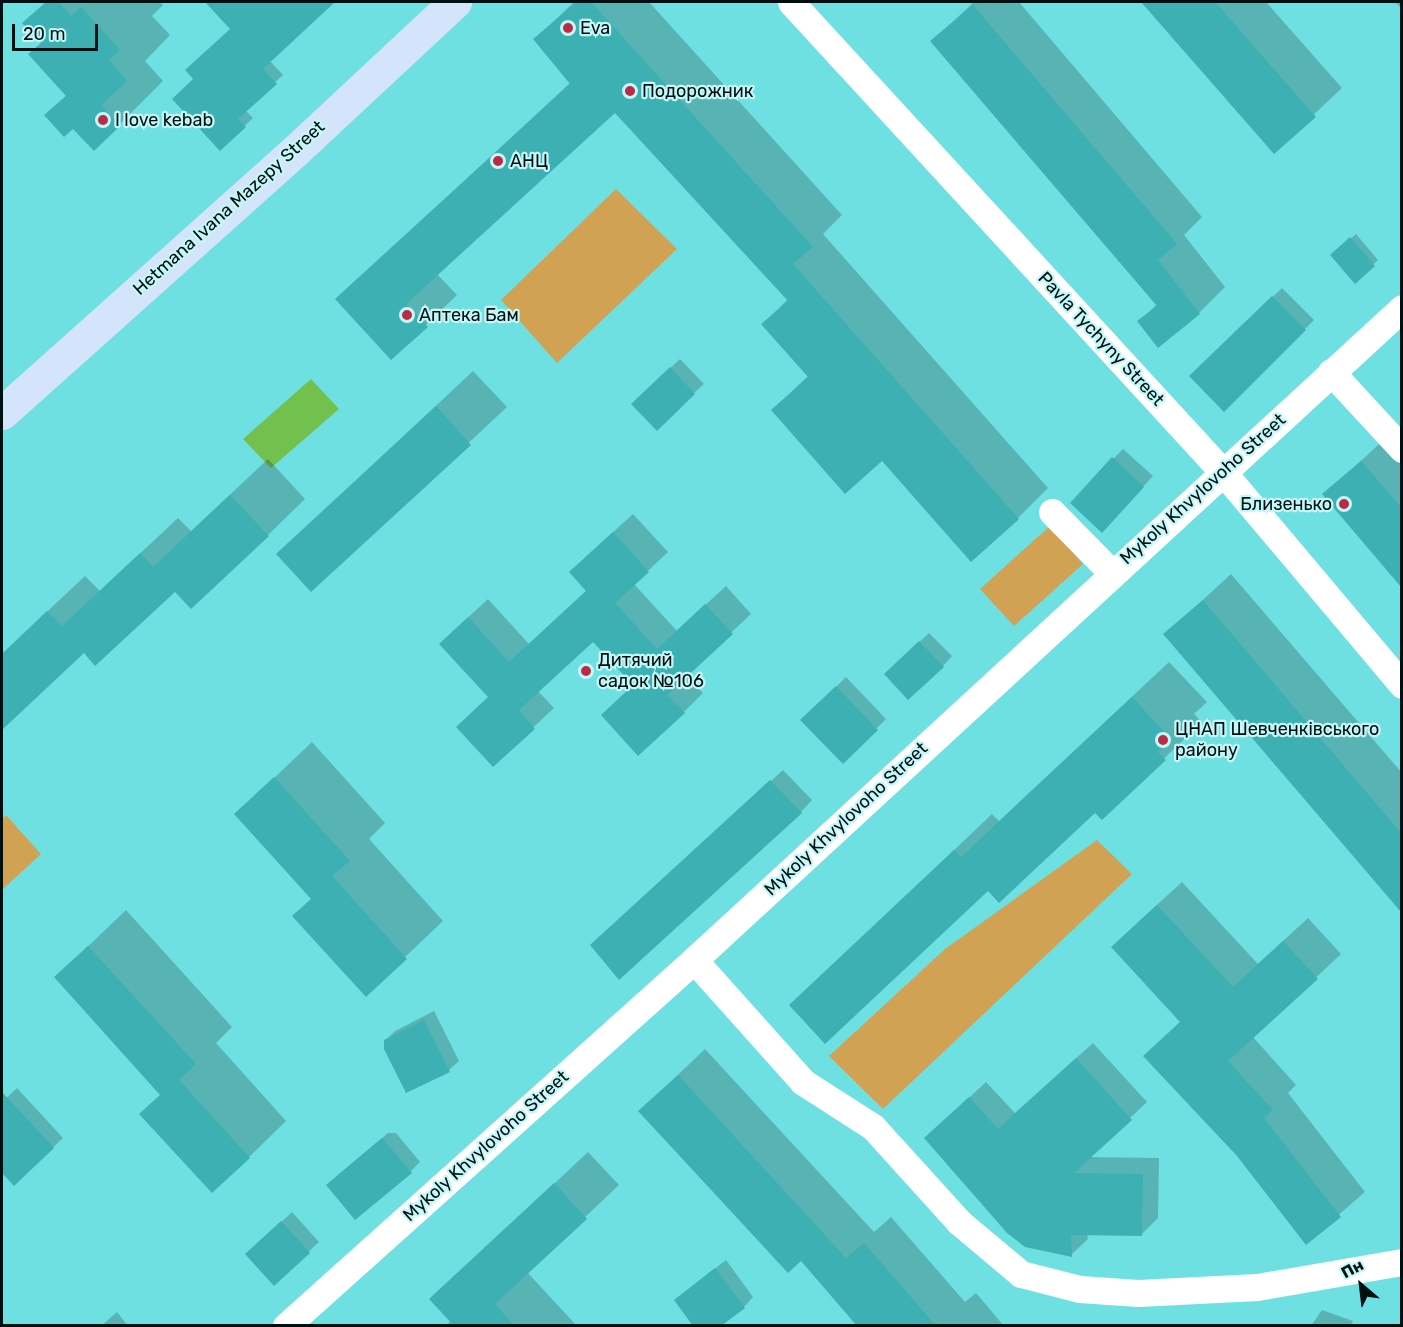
<!DOCTYPE html>
<html>
<head>
<meta charset="utf-8">
<style>
  body { margin:0 }
  #map { position:relative; width:1403px; height:1327px; overflow:hidden; background:#6fe0e2; font-family:Rubik,sans-serif }
  div>[style] { position:absolute }
  [style*='--x'] { left:calc(var(--x)*1px); top:calc(var(--y)*1px); width:calc(var(--w)*1px); rotate:calc(var(--a)*1deg) }
  .green>* { inset:0; background:#d2a254 }
  .water>* { inset:0; background:#72c14f }
  .shadow>* { inset:0; background:#0003 }
  .building>* { inset:0; background:#3cb0b3 }
  .minor>* { height:27px; margin:-13.5px; padding:0 13.5px; transform-origin:13.5px; border-radius:13.5px; background:#fff }
  .secondary>* { height:33px; margin:-16.5px; padding:0 16.5px; transform-origin:16.5px; border-radius:16.5px; background:#d4e4fa }
  .dots>* { width:16px; height:16px; translate:-50% -50%; box-sizing:border-box; border:3px solid #c4f7f8; border-radius:50% }
  span { translate:-50% -50%; white-space:nowrap; text-align:center; line-height:1.15; -webkit-text-stroke:4.5px #c4f7f8; paint-order:stroke }
  .poi-label { font-size:18px; color:#000f10 }
  .left { translate:0 -50%; text-align:left }
  .right { translate:-100% -50%; text-align:right }
  .street-label { font-size:18px; color:#000f10 }
  .frame { position:absolute; inset:0; border:3px solid #000f10; pointer-events:none }
  .north { position:absolute; left:1331px; top:1255px; width:60px; height:60px; -webkit-text-stroke:4px #c4f7f8; paint-order:stroke; rotate:332deg; font-size:16px; font-weight:700; line-height:24px; text-align:center; color:#000f10 }
  .north::after { content:''; display:block; margin:auto; width:21px; height:27px; background:#000f10; clip-path:polygon(50% 0,100% 100%,50% 72%,0 100%) }
  .scale { position:absolute; left:12px; top:24px; width:86px; height:27px; box-sizing:border-box; border:3px solid #000f10; border-top:0; padding-left:8px; font-size:18px; line-height:21px; white-space:nowrap; color:#000f10; -webkit-text-stroke:4px #c4f7f8; paint-order:stroke }
</style>
</head>
<body>
<div id="map">
  <div class="green">
    <div style="clip-path:polygon(616px 189px,677px 249px,557px 363px,501px 300px)"></div>
    <div style="clip-path:polygon(1050px 526px,1083px 564px,1014px 626px,980px 589px)"></div>
    <div style="clip-path:polygon(6px 815px,41px 854px,2px 890px,2px 819px)"></div>
    <div style="clip-path:polygon(1097px 840px,1132px 874px,883px 1109px,829px 1056px,945px 949px)"></div>
  </div>
  <div class="water">
    <div style="clip-path:polygon(311px 379px,339px 409px,271px 468px,243px 439px)"></div>
  </div>
  <div class="shadow">
    <div style="clip-path:polygon(46px 2px,160px 2px,163px 5px,152px 16px,170px 35px,145px 61px,163px 81px,119px 125px,74px 127px,46px 115px,67px 95px,42px 42px,25px 23px)"></div>
    <div style="clip-path:polygon(207px 2px,332px 2px,270px 61px,283px 75px,245px 110px,253px 118px,220px 149px,195px 78px,232px 29px)"></div>
    <div style="clip-path:polygon(574px 2px,649px 2px,842px 215px,823px 234px,1048px 488px,1018px 518px,773px 410px,808px 376px,763px 324px,788px 299px,615px 111px,437px 274px,457px 295px,391px 358px,337px 299px,571px 82px,535px 39px)"></div>
    <div style="clip-path:polygon(974px 2px,1019px 2px,1202px 217px,1184px 235px,1225px 287px,1199px 313px,1139px 322px,1157px 304px,932px 41px)"></div>
    <div style="clip-path:polygon(1143px 2px,1266px 2px,1342px 88px,1274px 152px)"></div>
    <div style="clip-path:polygon(1395px 2px,1402px 2px,1402px 9px)"></div>
    <div style="clip-path:polygon(1356px 234px,1378px 260px,1355px 282px,1336px 251px)"></div>
    <div style="clip-path:polygon(1282px 288px,1314px 320px,1224px 410px,1191px 376px)"></div>
    <div style="clip-path:polygon(680px 359px,704px 384px,694px 393px,643px 394px)"></div>
    <div style="clip-path:polygon(473px 371px,507px 407px,311px 590px,278px 554px)"></div>
    <div style="clip-path:polygon(1390px 434px,1402px 448px,1402px 584px,1325px 494px)"></div>
    <div style="clip-path:polygon(1123px 449px,1153px 476px,1112px 521px,1113px 459px)"></div>
    <div style="clip-path:polygon(268px 459px,305px 499px,268px 535px,175px 590px,84px 651px,7px 722px,2px 716px,2px 654px,85px 576px,100px 591px,178px 518px,191px 531px)"></div>
    <div style="clip-path:polygon(633px 514px,668px 552px,634px 584px,677px 631px,726px 586px,751px 614px,686px 675px,703px 693px,684px 712px,635px 684px,593px 640px,538px 691px,554px 708px,493px 765px,490px 696px,461px 624px,488px 599px,529px 644px,587px 590px,590px 553px)"></div>
    <div style="clip-path:polygon(1231px 574px,1402px 773px,1402px 909px,1166px 634px)"></div>
    <div style="clip-path:polygon(929px 633px,952px 656px,943px 666px,896px 664px)"></div>
    <div style="clip-path:polygon(1169px 662px,1207px 702px,1194px 714px,1202px 722px,1102px 818px,1095px 811px,988px 889px,791px 1005px,992px 814px,999px 821px)"></div>
    <div style="clip-path:polygon(846px 677px,886px 719px,843px 762px,802px 720px)"></div>
    <div style="clip-path:polygon(312px 742px,385px 823px,369px 839px,443px 921px,366px 994px,312px 898px,236px 814px)"></div>
    <div style="clip-path:polygon(783px 770px,812px 800px,801px 812px,603px 934px)"></div>
    <div style="clip-path:polygon(1182px 882px,1258px 964px,1308px 918px,1341px 954px,1253px 1037px,1296px 1085px,1288px 1093px,1365px 1192px,1306px 1243px,1238px 1155px,1146px 1056px,1181px 1021px,1137px 923px)"></div>
    <div style="clip-path:polygon(126px 910px,232px 1027px,216px 1043px,286px 1121px,249px 1157px,161px 1094px,56px 977px)"></div>
    <div style="clip-path:polygon(434px 1011px,459px 1061px,449px 1070px,407px 1091px,385px 1041px,395px 1031px)"></div>
    <div style="clip-path:polygon(1093px 1043px,1147px 1102px,1089px 1157px,1159px 1158px,1158px 1218px,1142px 1234px,1087px 1234px,1088px 1239px,1071px 1255px,943px 1122px,986px 1082px,1015px 1113px)"></div>
    <div style="clip-path:polygon(705px 1049px,874px 1232px,891px 1217px,965px 1302px,976px 1293px,1004px 1326px,897px 1326px,801px 1259px,640px 1111px)"></div>
    <div style="clip-path:polygon(17px 1088px,63px 1138px,14px 1184px,2px 1171px,2px 1102px)"></div>
    <div style="clip-path:polygon(388px 1133px,396px 1133px,420px 1162px,411px 1171px,338px 1175px)"></div>
    <div style="clip-path:polygon(588px 1152px,619px 1185px,527px 1272px,577px 1326px,446px 1326px,451px 1320px,431px 1299px)"></div>
    <div style="clip-path:polygon(292px 1212px,319px 1242px,274px 1284px,257px 1245px)"></div>
    <div style="clip-path:polygon(726px 1260px,753px 1297px,744px 1307px,675px 1300px)"></div>
    <div style="clip-path:polygon(1322px 1310px,1353px 1321px,1351px 1326px,1311px 1326px)"></div>
    <div style="clip-path:polygon(117px 1312px,128px 1326px,101px 1326px)"></div>
  </div>
  <div class="building">
    <div style="clip-path:polygon(46px 2px,58px 2px,71px 16px,81px 7px,120px 50px,109px 60px,127px 81px,101px 105px,120px 126px,94px 151px,73px 129px,64px 137px,44px 115px,66px 96px,28px 54px,41px 43px,22px 23px)"></div>
    <div style="clip-path:polygon(205px 2px,335px 2px,263px 69px,277px 84px,238px 119px,246px 127px,220px 151px,172px 99px,193px 79px,185px 70px,230px 29px)"></div>
    <div style="clip-path:polygon(577px 2px,591px 2px,813px 247px,793px 264px,1019px 519px,971px 562px,882px 461px,845px 494px,771px 410px,808px 377px,761px 324px,788px 301px,615px 113px,406px 304px,428px 327px,391px 360px,335px 299px,570px 84px,533px 39px)"></div>
    <div style="clip-path:polygon(1141px 2px,1215px 2px,1316px 117px,1274px 154px)"></div>
    <div style="clip-path:polygon(973px 5px,1177px 244px,1158px 260px,1200px 314px,1158px 348px,1137px 321px,1157px 306px,930px 41px)"></div>
    <div style="clip-path:polygon(1350px 237px,1375px 266px,1355px 284px,1330px 255px)"></div>
    <div style="clip-path:polygon(1272px 296px,1306px 330px,1224px 412px,1189px 376px)"></div>
    <div style="clip-path:polygon(670px 367px,695px 394px,657px 431px,631px 404px)"></div>
    <div style="clip-path:polygon(436px 406px,471px 445px,311px 592px,276px 554px)"></div>
    <div style="clip-path:polygon(1112px 457px,1144px 487px,1102px 533px,1070px 503px)"></div>
    <div style="clip-path:polygon(1361px 461px,1401px 507px,1401px 587px,1322px 494px)"></div>
    <div style="clip-path:polygon(230px 495px,269px 536px,191px 609px,175px 592px,95px 666px,84px 653px,2px 730px,2px 654px,47px 611px,62px 626px,140px 553px,153px 567px)"></div>
    <div style="clip-path:polygon(613px 532px,649px 572px,615px 603px,657px 649px,705px 604px,733px 634px,667px 695px,685px 713px,638px 756px,601px 715px,633px 685px,593px 642px,519px 710px,535px 729px,493px 767px,456px 727px,488px 697px,439px 644px,468px 617px,509px 662px,586px 591px,569px 572px)"></div>
    <div style="clip-path:polygon(1203px 600px,1401px 833px,1401px 912px,1163px 634px)"></div>
    <div style="clip-path:polygon(919px 641px,944px 667px,908px 700px,884px 674px)"></div>
    <div style="clip-path:polygon(836px 686px,878px 730px,843px 764px,800px 720px)"></div>
    <div style="clip-path:polygon(1132px 697px,1171px 739px,1158px 752px,1166px 760px,1102px 820px,1095px 813px,999px 903px,988px 891px,825px 1044px,789px 1005px,954px 850px,961px 857px)"></div>
    <div style="clip-path:polygon(274px 777px,350px 861px,332px 876px,407px 959px,366px 997px,292px 916px,311px 899px,234px 814px)"></div>
    <div style="clip-path:polygon(770px 780px,802px 813px,619px 980px,590px 945px)"></div>
    <div style="clip-path:polygon(1157px 905px,1233px 987px,1283px 941px,1318px 979px,1228px 1061px,1273px 1110px,1264px 1118px,1341px 1217px,1306px 1245px,1237px 1156px,1143px 1056px,1180px 1022px,1111px 947px)"></div>
    <div style="clip-path:polygon(88px 946px,196px 1064px,179px 1080px,250px 1158px,212px 1193px,139px 1114px,160px 1095px,54px 977px)"></div>
    <div style="clip-path:polygon(424px 1020px,450px 1072px,406px 1093px,384px 1049px,384px 1040px)"></div>
    <div style="clip-path:polygon(1076px 1058px,1132px 1120px,1074px 1173px,1143px 1174px,1142px 1236px,1071px 1235px,1072px 1257px,1025px 1247px,1007px 1233px,924px 1138px,969px 1097px,998px 1129px)"></div>
    <div style="clip-path:polygon(678px 1075px,846px 1258px,864px 1243px,936px 1326px,857px 1326px,801px 1261px,788px 1273px,638px 1111px)"></div>
    <div style="clip-path:polygon(2px 1092px,54px 1148px,14px 1186px,2px 1173px)"></div>
    <div style="clip-path:polygon(382px 1138px,412px 1173px,355px 1220px,326px 1185px)"></div>
    <div style="clip-path:polygon(554px 1183px,587px 1219px,495px 1304px,514px 1326px,454px 1326px,429px 1299px)"></div>
    <div style="clip-path:polygon(281px 1221px,310px 1253px,274px 1286px,245px 1254px)"></div>
    <div style="clip-path:polygon(715px 1268px,745px 1308px,721px 1326px,693px 1326px,674px 1300px)"></div>
  </div>
  <div class="minor">
    <div style="--x:791;--y:2;--w:637;--a:47.42"></div>
    <div style="--x:1222;--y:471;--w:280;--a:49.9"></div>
    <div style="--x:1331;--y:372;--w:105;--a:47.3"></div>
    <div style="--x:1052;--y:512;--w:86;--a:45.5"></div>
    <div style="--x:694;--y:960;--w:164;--a:48.2"></div>
    <div style="--x:803;--y:1082;--w:83;--a:32.7"></div>
    <div style="--x:873;--y:1127;--w:128;--a:47.8"></div>
    <div style="--x:959;--y:1222;--w:81;--a:40"></div>
    <div style="--x:1021;--y:1274;--w:61;--a:14.3"></div>
    <div style="--x:1080;--y:1289;--w:58;--a:3.9"></div>
    <div style="--x:1138;--y:1293;--w:119;--a:-2.9"></div>
    <div style="--x:1257;--y:1287;--w:147;--a:-9.8"></div>
    <div style="--x:286;--y:1326;--w:548;--a:-41.89"></div>
    <div style="--x:694;--y:960;--w:962;--a:-42.64"></div>
  </div>
  <div class="secondary">
    <div style="--x:2;--y:413;--w:393;--a:-41.8"></div>
    <div style="--x:295;--y:151;--w:219;--a:-43"></div>
  </div>
  <div class="dots">
    <div style="left:568px;top:28px;background:#bc2b43"></div>
    <div style="left:630px;top:91px;background:#bc2b43"></div>
    <div style="left:103px;top:120px;background:#bc2b43"></div>
    <div style="left:498px;top:161px;background:#bc2b43"></div>
    <div style="left:407px;top:315px;background:#bc2b43"></div>
    <div style="left:1344px;top:504px;background:#bc2b43"></div>
    <div style="left:586px;top:671px;background:#bc2b43"></div>
    <div style="left:1163px;top:740px;background:#bc2b43"></div>
  </div>
  <div class="poi-label">
    <span class="left" style="left:580px;top:28px">Eva</span>
    <span class="left" style="left:642px;top:91px">Подорожник</span>
    <span class="left" style="left:115px;top:120px">I love kebab</span>
    <span class="left" style="left:510px;top:161px">АНЦ</span>
    <span class="left" style="left:419px;top:315px">Аптека Бам</span>
    <span class="right" style="left:1332px;top:504px">Близенько</span>
    <span class="left" style="left:598px;top:671px">Дитячий<br>садок №106</span>
    <span class="left" style="left:1175px;top:740px">ЦНАП Шевченківського<br>району</span>
  </div>
  <div class="street-label">
    <span style="left:229px;top:208px;rotate:-42deg">Hetmana Ivana Mazepy Street</span>
    <span style="left:1101px;top:339px;rotate:47deg">Pavla Tychyny Street</span>
    <span style="left:1203px;top:489px;rotate:-42deg">Mykoly Khvylovoho Street</span>
    <span style="left:846px;top:819px;rotate:-43deg">Mykoly Khvylovoho Street</span>
    <span style="left:486px;top:1146px;rotate:-42deg">Mykoly Khvylovoho Street</span>
  </div>
  <div class="frame"></div>
  <div class="north">Пн</div>
  <div class="scale">20 m</div>
</div>
</body>
</html>
